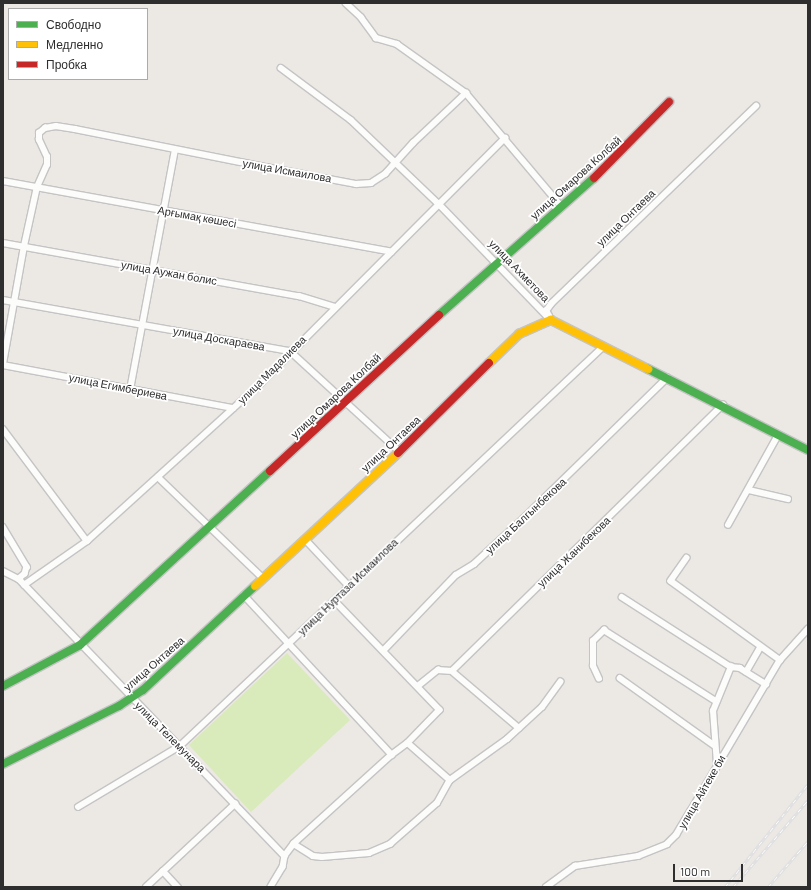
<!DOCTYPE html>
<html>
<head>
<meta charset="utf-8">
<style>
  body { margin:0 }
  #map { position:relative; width:811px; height:890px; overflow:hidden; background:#ece8e4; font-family:Barlow,sans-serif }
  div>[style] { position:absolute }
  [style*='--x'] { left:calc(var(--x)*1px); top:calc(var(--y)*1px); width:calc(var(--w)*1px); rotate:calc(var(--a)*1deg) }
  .pitch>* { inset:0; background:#d9eabb }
  .roads { filter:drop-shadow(1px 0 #c5c4c5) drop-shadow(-1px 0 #c5c4c5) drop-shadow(0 1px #c5c4c5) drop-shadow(0 -1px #c5c4c5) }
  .street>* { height:5.5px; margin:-2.75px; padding:0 2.75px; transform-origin:2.75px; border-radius:2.75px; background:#fcfcfb }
  .fast>* { height:8px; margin:-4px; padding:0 4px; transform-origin:4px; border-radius:4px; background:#4caf50 }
  .slow>* { height:8px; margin:-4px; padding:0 4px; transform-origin:4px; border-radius:4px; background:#ffc107 }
  .jam>* { height:8px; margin:-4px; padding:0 4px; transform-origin:4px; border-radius:4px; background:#c62828 }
  .rail>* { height:3px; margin-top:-1.5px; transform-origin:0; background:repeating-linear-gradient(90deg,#fff 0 4.5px,#dfdfe1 0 9px); box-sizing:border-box; border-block:1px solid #dfdfe1 }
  span { translate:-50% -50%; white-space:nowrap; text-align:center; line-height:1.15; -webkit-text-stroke:3.5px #fff; paint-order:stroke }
  .street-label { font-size:11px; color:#2e2e2e }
  .frame { position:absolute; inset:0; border:4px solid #2e2e2e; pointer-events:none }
  .legend { position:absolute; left:8px; top:8px; width:140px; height:72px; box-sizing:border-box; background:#fff; border:1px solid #ababab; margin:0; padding:5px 7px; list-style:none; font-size:12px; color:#2e2e2e }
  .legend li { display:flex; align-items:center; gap:8px; height:20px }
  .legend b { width:20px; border:1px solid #ababab }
  .scale { position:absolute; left:673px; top:864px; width:70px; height:18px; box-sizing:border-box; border:2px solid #2e2e2e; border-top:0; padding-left:5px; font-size:12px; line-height:14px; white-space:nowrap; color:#2e2e2e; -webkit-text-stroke:3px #fff; paint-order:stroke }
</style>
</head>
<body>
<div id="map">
  <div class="pitch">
    <div style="clip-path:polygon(287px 653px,350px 720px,251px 812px,189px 745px)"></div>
  </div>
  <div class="roads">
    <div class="street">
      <div style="--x:346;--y:3;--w:21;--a:43"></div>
      <div style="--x:361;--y:17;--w:26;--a:54"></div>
      <div style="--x:376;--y:38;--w:22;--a:16"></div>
      <div style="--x:397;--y:44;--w:85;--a:35.4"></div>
      <div style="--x:466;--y:93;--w:149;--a:49.9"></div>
      <div style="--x:281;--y:68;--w:87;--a:36.6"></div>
      <div style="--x:351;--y:120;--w:122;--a:43.7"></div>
      <div style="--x:439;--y:204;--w:161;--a:46"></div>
      <div style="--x:3;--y:181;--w:395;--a:10.3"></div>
      <div style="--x:3;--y:243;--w:301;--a:10.2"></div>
      <div style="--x:299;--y:296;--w:37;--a:17"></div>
      <div style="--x:3;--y:300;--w:291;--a:10.1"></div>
      <div style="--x:290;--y:351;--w:148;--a:42.5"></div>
      <div style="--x:549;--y:316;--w:6;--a:-121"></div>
      <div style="--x:546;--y:311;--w:9;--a:-54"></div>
      <div style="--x:551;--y:304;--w:285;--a:-44"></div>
      <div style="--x:3;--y:364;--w:120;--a:-79.9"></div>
      <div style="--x:24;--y:246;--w:60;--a:-77.6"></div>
      <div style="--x:37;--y:187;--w:24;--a:-66"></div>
      <div style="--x:47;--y:165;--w:8;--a:-90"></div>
      <div style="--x:47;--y:157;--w:19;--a:-115"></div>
      <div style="--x:39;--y:140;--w:7;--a:-90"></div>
      <div style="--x:39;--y:133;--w:8;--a:-40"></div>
      <div style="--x:45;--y:128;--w:11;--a:-10"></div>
      <div style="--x:56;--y:126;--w:19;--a:9"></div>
      <div style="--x:75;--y:129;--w:195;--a:11.3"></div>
      <div style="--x:266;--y:167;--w:92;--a:10.7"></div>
      <div style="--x:356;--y:184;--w:15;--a:-4"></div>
      <div style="--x:371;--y:183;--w:17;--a:-33"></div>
      <div style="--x:385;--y:174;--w:42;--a:-47.9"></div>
      <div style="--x:413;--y:143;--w:73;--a:-43.3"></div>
      <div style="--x:3;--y:365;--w:234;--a:10.6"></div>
      <div style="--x:130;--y:390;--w:244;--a:-79.4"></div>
      <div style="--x:3;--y:429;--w:140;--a:53.1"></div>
      <div style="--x:158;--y:477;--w:146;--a:43.9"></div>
      <div style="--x:749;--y:490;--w:40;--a:13"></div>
      <div style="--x:728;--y:525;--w:103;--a:-60.9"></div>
      <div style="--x:3;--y:527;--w:47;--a:59"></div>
      <div style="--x:27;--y:567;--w:7;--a:106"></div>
      <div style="--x:25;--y:574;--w:8;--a:140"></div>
      <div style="--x:305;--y:539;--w:64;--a:46.9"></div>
      <div style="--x:687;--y:558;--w:28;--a:125"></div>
      <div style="--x:671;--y:581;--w:135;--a:35.9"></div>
      <div style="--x:3;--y:571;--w:18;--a:27"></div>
      <div style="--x:19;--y:579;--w:384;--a:46.2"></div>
      <div style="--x:24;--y:585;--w:77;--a:-34.9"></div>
      <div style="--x:87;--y:541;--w:235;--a:-42.2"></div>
      <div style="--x:261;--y:383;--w:346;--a:-45.1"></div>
      <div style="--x:244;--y:595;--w:218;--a:47.2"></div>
      <div style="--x:392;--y:755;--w:132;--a:137.8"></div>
      <div style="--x:294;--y:844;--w:15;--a:127"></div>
      <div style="--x:285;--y:856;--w:11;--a:100"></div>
      <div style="--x:283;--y:867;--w:23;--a:121"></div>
      <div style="--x:622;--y:597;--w:130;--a:32.7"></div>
      <div style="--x:731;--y:667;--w:9;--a:6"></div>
      <div style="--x:740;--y:668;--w:31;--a:32"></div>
      <div style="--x:335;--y:601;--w:151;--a:46.1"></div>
      <div style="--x:440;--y:710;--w:46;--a:134.1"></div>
      <div style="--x:408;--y:743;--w:20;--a:143"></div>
      <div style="--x:383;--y:651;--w:105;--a:-46.2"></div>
      <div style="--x:456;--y:575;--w:21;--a:-31"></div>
      <div style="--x:474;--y:564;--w:67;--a:-42.6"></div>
      <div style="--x:523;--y:519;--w:202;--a:-44.4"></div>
      <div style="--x:452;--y:671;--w:88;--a:40.4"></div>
      <div style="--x:746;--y:672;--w:28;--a:-60"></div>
      <div style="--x:620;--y:678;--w:115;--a:35.5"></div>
      <div style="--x:599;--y:679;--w:14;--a:-115"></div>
      <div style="--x:593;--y:666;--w:25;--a:-90"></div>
      <div style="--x:593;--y:641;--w:16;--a:-45"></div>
      <div style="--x:604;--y:630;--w:133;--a:32.4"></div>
      <div style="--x:418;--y:686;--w:26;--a:-39"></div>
      <div style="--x:438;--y:670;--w:14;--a:4"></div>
      <div style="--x:452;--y:671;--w:380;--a:-44.5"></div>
      <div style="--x:408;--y:743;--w:56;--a:41.4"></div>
      <div style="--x:717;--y:764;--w:53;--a:-94.3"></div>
      <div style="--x:713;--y:711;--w:48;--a:-67.8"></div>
      <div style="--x:78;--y:807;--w:119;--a:-30.9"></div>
      <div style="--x:180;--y:746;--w:581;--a:-43.33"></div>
      <div style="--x:294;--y:844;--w:22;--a:32"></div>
      <div style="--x:313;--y:856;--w:9;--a:6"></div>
      <div style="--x:322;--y:857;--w:47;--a:-4.9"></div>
      <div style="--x:369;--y:853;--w:23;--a:-23"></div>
      <div style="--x:390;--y:844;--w:62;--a:-41.1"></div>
      <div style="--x:437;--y:803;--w:26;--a:-61"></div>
      <div style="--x:450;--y:780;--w:70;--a:-35.7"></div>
      <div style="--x:507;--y:739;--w:47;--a:-42.4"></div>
      <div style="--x:542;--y:707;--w:31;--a:-54"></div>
      <div style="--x:163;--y:871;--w:22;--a:47"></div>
      <div style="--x:146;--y:887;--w:122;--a:-43"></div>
      <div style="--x:546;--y:887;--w:36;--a:-36"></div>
      <div style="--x:575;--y:866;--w:64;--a:-9"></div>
      <div style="--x:638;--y:856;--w:31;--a:-22"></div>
      <div style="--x:667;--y:844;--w:13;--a:-45"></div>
      <div style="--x:676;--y:835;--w:27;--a:-59"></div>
      <div style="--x:690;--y:812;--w:177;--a:-59.4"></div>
      <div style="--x:780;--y:660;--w:42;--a:-47.9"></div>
    </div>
    <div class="fast">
      <div style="--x:439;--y:315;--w:207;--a:-41.5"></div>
      <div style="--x:648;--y:369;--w:179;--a:26.9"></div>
      <div style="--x:3;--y:686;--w:87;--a:-28"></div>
      <div style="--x:80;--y:645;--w:258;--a:-42.5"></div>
      <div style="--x:3;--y:764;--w:130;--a:-26.6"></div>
      <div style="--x:119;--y:706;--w:29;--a:-34"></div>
      <div style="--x:143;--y:690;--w:153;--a:-42.9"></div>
    </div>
    <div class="slow">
      <div style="--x:489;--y:363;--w:42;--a:-44"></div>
      <div style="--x:519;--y:334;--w:35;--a:-24"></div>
      <div style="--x:551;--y:320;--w:109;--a:26.8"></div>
      <div style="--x:255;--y:586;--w:195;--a:-42.9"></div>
    </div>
    <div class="jam">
      <div style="--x:594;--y:178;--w:107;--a:-45.4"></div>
      <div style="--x:398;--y:453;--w:128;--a:-44.7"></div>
      <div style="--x:270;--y:471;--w:230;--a:-42.7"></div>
    </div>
  </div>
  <div class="rail">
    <div style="--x:725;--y:887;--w:132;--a:-51.1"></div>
    <div style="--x:733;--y:887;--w:115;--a:-49.2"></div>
    <div style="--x:768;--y:887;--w:61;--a:-49"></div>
  </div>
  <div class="street-label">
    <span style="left:287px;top:171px;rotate:10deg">улица Исмаилова</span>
    <span style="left:576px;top:178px;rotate:-42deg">улица Омарова Колбай</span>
    <span style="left:197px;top:217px;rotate:10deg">Арғымақ көшесі</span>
    <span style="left:626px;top:218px;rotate:-44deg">улица Онтаева</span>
    <span style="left:519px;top:271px;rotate:46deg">улица Ахметова</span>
    <span style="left:169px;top:273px;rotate:10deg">улица Аужан болис</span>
    <span style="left:219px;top:339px;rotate:10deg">улица Доскараева</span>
    <span style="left:272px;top:370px;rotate:-45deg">улица Мадалиева</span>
    <span style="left:118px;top:387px;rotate:11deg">улица Егимбериева</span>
    <span style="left:336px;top:396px;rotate:-43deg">улица Омарова Колбай</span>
    <span style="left:391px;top:444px;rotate:-43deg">улица Онтаева</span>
    <span style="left:526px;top:516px;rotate:-43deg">улица Балгынбекова</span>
    <span style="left:574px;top:552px;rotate:-44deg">улица Жанибекова</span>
    <span style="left:348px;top:587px;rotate:-44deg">улица Нуртаза Исмаилова</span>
    <span style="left:154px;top:664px;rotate:-41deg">улица Онтаева</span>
    <span style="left:170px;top:737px;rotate:45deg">улица Телемунара</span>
    <span style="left:702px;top:792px;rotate:-60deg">улица Айтеке би</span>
  </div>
  <div class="frame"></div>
  <ul class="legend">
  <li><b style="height:5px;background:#4caf50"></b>Свободно</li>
  <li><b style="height:5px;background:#ffc107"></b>Медленно</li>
  <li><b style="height:5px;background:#c62828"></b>Пробка</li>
  </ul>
  <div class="scale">100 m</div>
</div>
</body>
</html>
